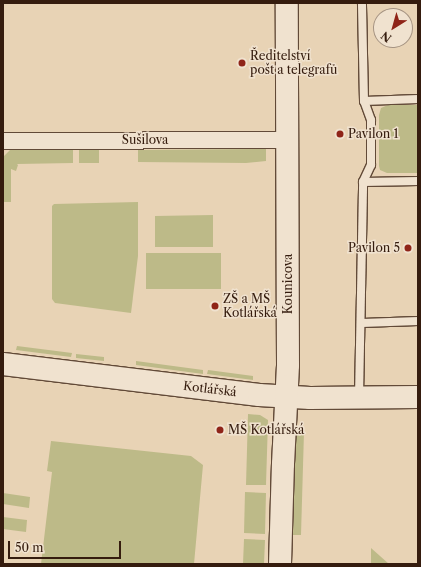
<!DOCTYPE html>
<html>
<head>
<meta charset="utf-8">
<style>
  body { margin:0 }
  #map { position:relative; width:421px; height:567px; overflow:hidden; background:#e8d3b5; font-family:"Libre Caslon Text",serif }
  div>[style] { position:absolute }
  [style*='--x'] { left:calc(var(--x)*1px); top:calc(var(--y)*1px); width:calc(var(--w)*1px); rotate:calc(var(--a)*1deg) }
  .green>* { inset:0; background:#bdba88 }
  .roads { filter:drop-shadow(1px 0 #624a38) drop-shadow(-1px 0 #624a38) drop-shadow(0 1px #624a38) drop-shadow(0 -1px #624a38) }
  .lane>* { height:8px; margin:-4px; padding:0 4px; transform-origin:4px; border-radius:4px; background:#f0e2cf }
  .street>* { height:16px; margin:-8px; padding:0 8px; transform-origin:8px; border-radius:8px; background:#f0e2cf }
  .secondary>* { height:22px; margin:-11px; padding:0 11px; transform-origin:11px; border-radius:11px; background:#f0e2cf }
  .dots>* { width:11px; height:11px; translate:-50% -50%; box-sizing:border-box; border:2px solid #f0e2cf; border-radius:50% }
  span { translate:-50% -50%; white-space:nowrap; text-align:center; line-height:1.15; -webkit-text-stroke:3px #f0e2cf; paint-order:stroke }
  .poi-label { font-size:12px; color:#351c0e }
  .left { translate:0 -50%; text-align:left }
  .right { translate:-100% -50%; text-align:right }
  .street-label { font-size:12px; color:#351c0e }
  .frame { position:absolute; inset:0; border:4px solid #351c0e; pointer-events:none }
  .north { position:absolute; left:373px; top:8px; width:40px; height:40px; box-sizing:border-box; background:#f0e2cf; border:1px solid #a59382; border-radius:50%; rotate:217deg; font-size:11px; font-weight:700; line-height:16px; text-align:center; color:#351c0e }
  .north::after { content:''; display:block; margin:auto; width:14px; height:18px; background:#8f2418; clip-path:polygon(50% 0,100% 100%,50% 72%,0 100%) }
  .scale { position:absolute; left:8px; top:541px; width:113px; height:18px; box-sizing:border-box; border:2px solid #351c0e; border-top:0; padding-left:5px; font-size:12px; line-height:14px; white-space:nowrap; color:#351c0e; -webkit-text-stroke:3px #f0e2cf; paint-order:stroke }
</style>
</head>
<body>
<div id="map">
  <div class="green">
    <div style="clip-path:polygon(388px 105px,418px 105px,418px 173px,387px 173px,380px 170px,379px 166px,379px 115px,381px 108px)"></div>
    <div style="clip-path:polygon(266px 149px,266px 161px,246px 163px,138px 162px,138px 150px)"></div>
    <div style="clip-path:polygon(10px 150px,73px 150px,73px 163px,17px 164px,18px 165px,16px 171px,11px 169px,11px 202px,3px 202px,3px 157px)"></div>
    <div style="clip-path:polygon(79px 150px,99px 150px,99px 163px,79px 163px)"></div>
    <div style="clip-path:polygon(138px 202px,138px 256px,131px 313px,55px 303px,52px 299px,52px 206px,54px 204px)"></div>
    <div style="clip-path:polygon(213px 215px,213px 247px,155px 247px,155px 216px)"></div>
    <div style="clip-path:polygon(146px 253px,221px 253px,221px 289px,146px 289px)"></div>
    <div style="clip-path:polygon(17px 346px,72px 353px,71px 357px,16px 350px)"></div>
    <div style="clip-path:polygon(76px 354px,104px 357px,104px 361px,76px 358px)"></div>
    <div style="clip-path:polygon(136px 361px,203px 370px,203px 374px,136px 365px)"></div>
    <div style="clip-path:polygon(208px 370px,253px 376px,253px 380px,207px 374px)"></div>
    <div style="clip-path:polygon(248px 414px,260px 415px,268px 420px,266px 485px,246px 485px)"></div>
    <div style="clip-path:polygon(296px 431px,304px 432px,301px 535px,293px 535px)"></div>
    <div style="clip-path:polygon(51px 441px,191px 456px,203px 465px,194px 564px,41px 564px,52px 472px,47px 471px)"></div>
    <div style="clip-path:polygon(245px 492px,266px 493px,265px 534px,244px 533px)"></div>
    <div style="clip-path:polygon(3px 493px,30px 497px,29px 508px,3px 504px)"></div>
    <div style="clip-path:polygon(3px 517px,27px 520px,26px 532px,3px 529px)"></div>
    <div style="clip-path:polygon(244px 539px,265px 540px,264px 564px,243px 564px)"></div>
    <div style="clip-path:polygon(371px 548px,389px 564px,371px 564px)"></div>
  </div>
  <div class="roads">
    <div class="lane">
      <div style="--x:364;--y:101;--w:54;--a:-2.1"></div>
      <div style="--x:363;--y:182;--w:55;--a:-1"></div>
      <div style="--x:362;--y:323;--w:56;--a:-2"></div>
      <div style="--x:359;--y:397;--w:215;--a:-88.9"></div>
      <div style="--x:363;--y:182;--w:19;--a:-65"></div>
      <div style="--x:371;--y:165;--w:45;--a:-90"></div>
      <div style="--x:371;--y:120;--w:20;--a:-110"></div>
      <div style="--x:364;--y:101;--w:98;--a:-91.2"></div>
    </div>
    <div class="street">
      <div style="--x:3;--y:141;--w:285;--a:-0.2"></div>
    </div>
    <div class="secondary">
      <div style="--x:3;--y:364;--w:258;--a:6.9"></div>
      <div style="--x:259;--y:395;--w:51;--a:3.4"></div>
      <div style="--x:310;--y:398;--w:108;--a:-0.5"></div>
      <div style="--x:280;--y:564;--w:100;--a:-88.3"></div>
      <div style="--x:283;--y:464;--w:99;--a:-87.1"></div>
      <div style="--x:288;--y:365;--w:362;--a:-90.2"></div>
    </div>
  </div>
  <div class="dots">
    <div style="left:242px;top:63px;background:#8f2418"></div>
    <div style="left:340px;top:134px;background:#8f2418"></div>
    <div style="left:408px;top:248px;background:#8f2418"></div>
    <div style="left:215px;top:306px;background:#8f2418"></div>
    <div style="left:220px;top:430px;background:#8f2418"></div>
  </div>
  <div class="poi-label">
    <span class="left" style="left:250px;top:63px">Ředitelství<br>pošt a telegrafů</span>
    <span class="left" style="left:348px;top:134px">Pavilon 1</span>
    <span class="right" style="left:400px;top:248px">Pavilon 5</span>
    <span class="left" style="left:223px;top:306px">ZŠ a MŠ<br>Kotlářská</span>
    <span class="left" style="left:228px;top:430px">MŠ Kotlářská</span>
  </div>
  <div class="street-label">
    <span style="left:145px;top:140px">Sušilova</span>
    <span style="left:288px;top:284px;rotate:-90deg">Kounicova</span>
    <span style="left:210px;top:389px;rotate:7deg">Kotlářská</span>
  </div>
  <div class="frame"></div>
  <div class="north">N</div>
  <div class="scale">50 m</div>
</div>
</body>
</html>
